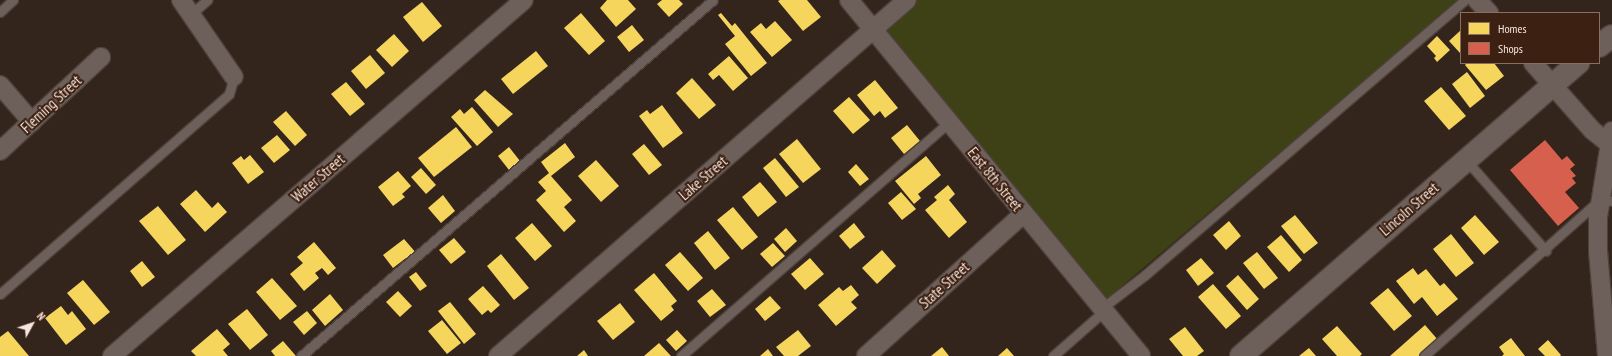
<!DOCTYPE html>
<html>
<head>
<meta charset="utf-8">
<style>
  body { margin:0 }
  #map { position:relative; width:1612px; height:356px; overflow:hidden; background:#33241c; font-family:"PT Sans Narrow",sans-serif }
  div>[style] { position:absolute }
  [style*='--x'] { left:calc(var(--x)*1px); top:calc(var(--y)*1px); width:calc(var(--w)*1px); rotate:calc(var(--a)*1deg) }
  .green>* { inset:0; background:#3d4115 }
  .homes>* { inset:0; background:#f6d55c }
  .shops>* { inset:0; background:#d6604d }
  .roads { filter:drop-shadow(1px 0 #4e413b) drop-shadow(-1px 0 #4e413b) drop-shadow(0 1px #4e413b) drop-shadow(0 -1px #4e413b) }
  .lane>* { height:9px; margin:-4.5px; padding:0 4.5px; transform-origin:4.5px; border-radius:4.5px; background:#6d605a }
  .street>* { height:18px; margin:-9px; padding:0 9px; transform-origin:9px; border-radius:9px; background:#6d605a }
  .secondary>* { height:22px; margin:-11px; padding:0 11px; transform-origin:11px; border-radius:11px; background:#6d605a }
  span { translate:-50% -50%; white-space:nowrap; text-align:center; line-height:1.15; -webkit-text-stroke:4px #3c2113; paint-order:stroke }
  .street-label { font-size:15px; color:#f8e5dc }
  .legend { position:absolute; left:1460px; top:12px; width:140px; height:52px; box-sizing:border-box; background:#3c2113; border:1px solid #876f63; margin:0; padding:5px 7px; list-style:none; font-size:12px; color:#f8e5dc }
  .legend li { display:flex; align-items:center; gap:8px; height:20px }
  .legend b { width:20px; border:1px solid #876f63 }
  .north { position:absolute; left:12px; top:304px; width:40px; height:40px; -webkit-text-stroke:3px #3c2113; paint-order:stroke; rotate:50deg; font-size:11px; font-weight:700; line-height:16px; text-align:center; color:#f8e5dc }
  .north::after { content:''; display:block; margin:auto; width:14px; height:18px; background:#f8e5dc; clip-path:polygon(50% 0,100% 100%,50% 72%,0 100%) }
</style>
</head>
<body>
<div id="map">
  <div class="green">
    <div style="clip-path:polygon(915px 0,1460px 0,1103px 302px,879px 31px)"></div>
  </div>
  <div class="homes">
    <div style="clip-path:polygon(607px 0,628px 0,636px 9px,616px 27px,600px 8px)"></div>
    <div style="clip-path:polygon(662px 0,679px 0,683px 4px,669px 17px,657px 4px)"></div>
    <div style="clip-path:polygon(780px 0,807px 0,821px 17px,803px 31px,778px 1px)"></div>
    <div style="clip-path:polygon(422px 2px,442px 26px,423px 42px,403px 17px)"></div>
    <div style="clip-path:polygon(581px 13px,605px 41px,589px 55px,564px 28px)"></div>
    <div style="clip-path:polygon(721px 13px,732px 26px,735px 23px,767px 63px,751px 76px,725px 44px,735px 36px,718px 15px)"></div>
    <div style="clip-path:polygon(775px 21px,792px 40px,772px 57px,750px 32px,761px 23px,766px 29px)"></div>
    <div style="clip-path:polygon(632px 25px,644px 40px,629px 52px,617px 37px)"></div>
    <div style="clip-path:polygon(1461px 30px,1461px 52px,1460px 53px,1449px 41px)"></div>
    <div style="clip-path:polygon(394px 34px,409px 51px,392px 67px,376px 50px)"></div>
    <div style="clip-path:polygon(1437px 36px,1450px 50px,1437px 62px,1434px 58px,1436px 56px,1427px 46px)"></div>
    <div style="clip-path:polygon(536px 51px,548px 66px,513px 94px,501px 79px)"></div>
    <div style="clip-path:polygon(370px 55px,385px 73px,366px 89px,351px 71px)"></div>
    <div style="clip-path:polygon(729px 56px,748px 78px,733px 91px,719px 75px,713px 80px,708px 74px)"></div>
    <div style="clip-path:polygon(1467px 63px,1494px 63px,1504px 76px,1486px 90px,1465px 65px)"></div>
    <div style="clip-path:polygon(1467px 72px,1485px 96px,1470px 108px,1452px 84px)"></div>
    <div style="clip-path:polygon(692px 78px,716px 105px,699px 119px,676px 93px)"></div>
    <div style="clip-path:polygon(875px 80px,898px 108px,885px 118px,880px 111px,874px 116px,857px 95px)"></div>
    <div style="clip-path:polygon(346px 82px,365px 104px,350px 116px,331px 94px)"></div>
    <div style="clip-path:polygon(1441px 87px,1466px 116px,1449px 130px,1424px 101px)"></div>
    <div style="clip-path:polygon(485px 90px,513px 114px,498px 127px,474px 100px)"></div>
    <div style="clip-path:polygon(849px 97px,870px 120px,853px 134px,833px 111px)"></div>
    <div style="clip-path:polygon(662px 105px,683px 133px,663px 148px,639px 116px,647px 110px,650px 114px)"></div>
    <div style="clip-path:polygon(472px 107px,493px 132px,477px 146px,451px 117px,460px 109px,464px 114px)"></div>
    <div style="clip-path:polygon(286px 111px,307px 135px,295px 146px,273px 122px)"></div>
    <div style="clip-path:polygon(907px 125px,920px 141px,904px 154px,891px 138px)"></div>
    <div style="clip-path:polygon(456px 127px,472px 147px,434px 177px,418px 158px)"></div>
    <div style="clip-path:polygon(277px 135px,290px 150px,274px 163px,261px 148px)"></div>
    <div style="clip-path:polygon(797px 139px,821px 169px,803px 183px,779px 154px)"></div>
    <div style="clip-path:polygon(565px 143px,575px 157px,551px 176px,572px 200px,564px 207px,576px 221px,564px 232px,536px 200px,546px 191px,538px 182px,549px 173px,541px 162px)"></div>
    <div style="clip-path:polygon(644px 144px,662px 165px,649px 175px,632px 154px)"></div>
    <div style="clip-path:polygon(509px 147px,520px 161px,509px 170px,498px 156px)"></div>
    <div style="clip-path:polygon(250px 155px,264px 172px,248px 184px,232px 163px,241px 156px,244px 160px)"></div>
    <div style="clip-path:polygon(926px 156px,941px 175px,918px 194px,921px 198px,914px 204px,895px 181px)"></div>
    <div style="clip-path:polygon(775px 158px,799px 187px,786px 197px,763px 168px)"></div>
    <div style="clip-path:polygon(596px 160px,619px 186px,601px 202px,578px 176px)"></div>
    <div style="clip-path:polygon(856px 164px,869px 179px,860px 186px,848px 172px)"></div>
    <div style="clip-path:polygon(421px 168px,436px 185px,426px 194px,411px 177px)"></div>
    <div style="clip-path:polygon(398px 171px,411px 186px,402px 194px,405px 197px,393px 206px,378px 187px)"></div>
    <div style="clip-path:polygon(760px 182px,777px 202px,758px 217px,742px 197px)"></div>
    <div style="clip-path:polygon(948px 185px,955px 194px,949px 200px,967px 222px,949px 238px,925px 210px,937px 200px,934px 197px)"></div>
    <div style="clip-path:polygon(196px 190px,212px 208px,218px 202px,227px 212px,205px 232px,180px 204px)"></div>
    <div style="clip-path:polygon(901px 192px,916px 209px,902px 220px,888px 203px)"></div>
    <div style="clip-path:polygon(443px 195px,455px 211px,441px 223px,428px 208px)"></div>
    <div style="clip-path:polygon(158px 206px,186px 240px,168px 255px,139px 221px)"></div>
    <div style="clip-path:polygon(733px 207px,758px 237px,742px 250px,717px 220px)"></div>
    <div style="clip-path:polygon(1295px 215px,1318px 243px,1304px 254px,1281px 226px)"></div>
    <div style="clip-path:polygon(1475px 215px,1499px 242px,1484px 255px,1461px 228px)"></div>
    <div style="clip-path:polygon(1229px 221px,1241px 236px,1226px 250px,1213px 235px)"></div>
    <div style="clip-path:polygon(532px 223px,552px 246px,535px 261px,515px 238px)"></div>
    <div style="clip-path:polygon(854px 223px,865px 237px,850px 249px,839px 236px)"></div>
    <div style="clip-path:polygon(786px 228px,797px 241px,785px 252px,774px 239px)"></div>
    <div style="clip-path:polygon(708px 231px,730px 258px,715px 270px,694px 243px)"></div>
    <div style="clip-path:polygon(1451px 234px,1474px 263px,1456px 277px,1433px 249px)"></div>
    <div style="clip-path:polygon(1281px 235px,1302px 260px,1289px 272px,1267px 247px)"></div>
    <div style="clip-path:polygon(454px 238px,466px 252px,451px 264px,439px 250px)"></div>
    <div style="clip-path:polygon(404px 239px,417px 254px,408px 261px,406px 258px,393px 268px,383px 255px)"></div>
    <div style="clip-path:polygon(314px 242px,336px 268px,328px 275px,322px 268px,315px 273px,319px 278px,304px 291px,290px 274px,303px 263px,297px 257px)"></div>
    <div style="clip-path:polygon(773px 243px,785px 256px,772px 267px,760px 254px)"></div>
    <div style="clip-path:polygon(882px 250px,896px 266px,877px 284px,862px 268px)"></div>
    <div style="clip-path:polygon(680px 252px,703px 278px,688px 291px,665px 265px)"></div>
    <div style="clip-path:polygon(1257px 252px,1278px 278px,1264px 289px,1243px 263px)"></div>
    <div style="clip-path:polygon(501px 254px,529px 288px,514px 300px,487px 266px)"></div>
    <div style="clip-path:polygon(810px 258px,824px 274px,805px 290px,791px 274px)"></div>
    <div style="clip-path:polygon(1201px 258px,1214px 273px,1198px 286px,1186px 270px)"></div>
    <div style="clip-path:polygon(142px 261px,155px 277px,142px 287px,130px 271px)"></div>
    <div style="clip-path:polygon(1413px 268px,1418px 275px,1426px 269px,1440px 286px,1444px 283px,1458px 299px,1437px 316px,1422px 297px,1414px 304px,1396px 281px)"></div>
    <div style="clip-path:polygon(416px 272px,427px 286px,420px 291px,409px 277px)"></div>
    <div style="clip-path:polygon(654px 273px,677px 301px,671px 306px,674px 310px,661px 321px,634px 290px)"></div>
    <div style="clip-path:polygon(1238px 275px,1259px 299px,1247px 310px,1226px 286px)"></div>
    <div style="clip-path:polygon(272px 278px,297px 306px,280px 320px,256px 292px)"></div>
    <div style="clip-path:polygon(83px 280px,110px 312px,94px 325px,67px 293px)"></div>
    <div style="clip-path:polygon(1213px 284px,1241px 316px,1226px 329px,1198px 297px)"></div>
    <div style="clip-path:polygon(851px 285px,859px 295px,851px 302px,857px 308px,836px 326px,818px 305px,839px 287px,843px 291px)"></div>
    <div style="clip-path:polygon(483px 286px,500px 305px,491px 313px,488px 310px,482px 315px,468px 299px)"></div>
    <div style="clip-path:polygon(1388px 288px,1412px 316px,1394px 331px,1370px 303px)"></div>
    <div style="clip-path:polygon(712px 289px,726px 305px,710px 317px,697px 301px)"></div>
    <div style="clip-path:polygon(398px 291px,412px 306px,400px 317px,386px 302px)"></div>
    <div style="clip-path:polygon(330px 294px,343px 310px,325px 326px,312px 310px)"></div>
    <div style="clip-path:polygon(770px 296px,781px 308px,765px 321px,755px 309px)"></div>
    <div style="clip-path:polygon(450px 302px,476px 334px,464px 344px,438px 311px)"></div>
    <div style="clip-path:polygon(620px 303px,635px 322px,613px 340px,597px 321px)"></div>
    <div style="clip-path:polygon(61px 306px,68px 315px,72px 311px,86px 329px,66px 345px,45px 318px)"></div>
    <div style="clip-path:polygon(247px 309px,268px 335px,250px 350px,228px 324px)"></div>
    <div style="clip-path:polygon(307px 311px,317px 323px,304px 335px,293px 322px)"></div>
    <div style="clip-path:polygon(442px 320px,461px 343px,447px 354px,428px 331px)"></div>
    <div style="clip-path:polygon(1425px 325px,1438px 340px,1420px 356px,1390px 356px)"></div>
    <div style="clip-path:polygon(1337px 326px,1362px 354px,1360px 356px,1337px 356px,1322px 339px)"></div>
    <div style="clip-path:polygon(1185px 327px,1204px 351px,1197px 356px,1183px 356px,1169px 339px)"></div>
    <div style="clip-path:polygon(217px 329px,230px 344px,223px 350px,228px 356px,196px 356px,191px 351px)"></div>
    <div style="clip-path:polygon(677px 330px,687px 341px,676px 351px,666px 340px)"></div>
    <div style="clip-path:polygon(798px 330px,811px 346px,798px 356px,784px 356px,776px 347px)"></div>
    <div style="clip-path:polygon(8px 331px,29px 356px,0 356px,0 337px)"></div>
    <div style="clip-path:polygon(1511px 338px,1525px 356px,1502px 356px,1504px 354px,1499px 347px)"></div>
    <div style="clip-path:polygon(1548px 340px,1561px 355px,1560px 356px,1545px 356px,1538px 349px)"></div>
    <div style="clip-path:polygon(283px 341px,296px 356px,275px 356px,271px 351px)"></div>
    <div style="clip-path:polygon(659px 343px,671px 356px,644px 356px)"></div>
    <div style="clip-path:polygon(942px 347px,949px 356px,931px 356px)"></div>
    <div style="clip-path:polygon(1007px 348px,1014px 356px,998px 356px)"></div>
    <div style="clip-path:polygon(1309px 348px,1316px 356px,1299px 356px)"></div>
    <div style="clip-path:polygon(768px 349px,773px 356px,760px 356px)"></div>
    <div style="clip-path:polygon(584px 350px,588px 356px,577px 356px)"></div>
  </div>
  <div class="shops">
    <div style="clip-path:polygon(1545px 140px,1562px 160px,1567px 156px,1575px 165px,1570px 169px,1576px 176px,1572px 178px,1576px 183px,1565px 192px,1579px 208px,1558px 226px,1510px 170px)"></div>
  </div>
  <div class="roads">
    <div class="lane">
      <div style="--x:0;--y:12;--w:18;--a:-43"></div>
      <div style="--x:190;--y:15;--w:23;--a:-41"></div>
      <div style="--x:1466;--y:160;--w:121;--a:48.7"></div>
      <div style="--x:0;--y:294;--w:304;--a:-41.1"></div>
      <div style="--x:229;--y:94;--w:18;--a:-74"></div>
      <div style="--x:1102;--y:308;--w:54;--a:-37.5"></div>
      <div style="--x:1145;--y:275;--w:422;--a:-40.7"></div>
      <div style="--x:301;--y:356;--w:544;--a:-40.83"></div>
      <div style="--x:681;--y:356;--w:356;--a:-41.1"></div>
      <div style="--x:1053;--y:356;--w:68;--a:-41.4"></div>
      <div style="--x:1424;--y:356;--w:235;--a:-41.6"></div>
      <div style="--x:1600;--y:200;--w:12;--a:5"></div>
    </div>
    <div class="street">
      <div style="--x:181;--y:0;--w:93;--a:55.5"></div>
      <div style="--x:849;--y:0;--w:460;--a:50.6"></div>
      <div style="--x:1477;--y:0;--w:18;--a:47"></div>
      <div style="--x:1533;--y:63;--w:89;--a:48.6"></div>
      <div style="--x:1592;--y:130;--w:21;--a:39"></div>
      <div style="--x:0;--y:85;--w:49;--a:49.1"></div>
      <div style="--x:0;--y:151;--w:138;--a:-42.9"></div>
      <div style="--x:112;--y:356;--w:544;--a:-40.83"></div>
      <div style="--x:498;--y:356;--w:542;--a:-41.04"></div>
      <div style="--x:866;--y:356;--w:212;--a:-42.1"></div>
      <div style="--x:1607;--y:356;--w:104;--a:-94.9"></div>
      <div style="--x:1598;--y:252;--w:35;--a:-90"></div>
      <div style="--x:1598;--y:217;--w:87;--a:-80.8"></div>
    </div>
    <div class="secondary">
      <div style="--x:1599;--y:46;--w:16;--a:-38"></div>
      <div style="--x:1241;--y:356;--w:447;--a:-41"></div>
    </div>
  </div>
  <div class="street-label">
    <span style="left:51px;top:104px;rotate:-43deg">Fleming Street</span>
    <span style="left:318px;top:178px;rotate:-41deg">Water Street</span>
    <span style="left:703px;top:178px;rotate:-41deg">Lake Street</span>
    <span style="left:995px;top:179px;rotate:51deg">East 8th Street</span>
    <span style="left:1409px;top:209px;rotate:-41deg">Lincoln Street</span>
    <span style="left:944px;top:285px;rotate:-42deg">State Street</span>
  </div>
  <ul class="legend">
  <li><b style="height:11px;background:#f6d55c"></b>Homes</li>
  <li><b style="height:11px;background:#d6604d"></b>Shops</li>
  </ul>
  <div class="north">N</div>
</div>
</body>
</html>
